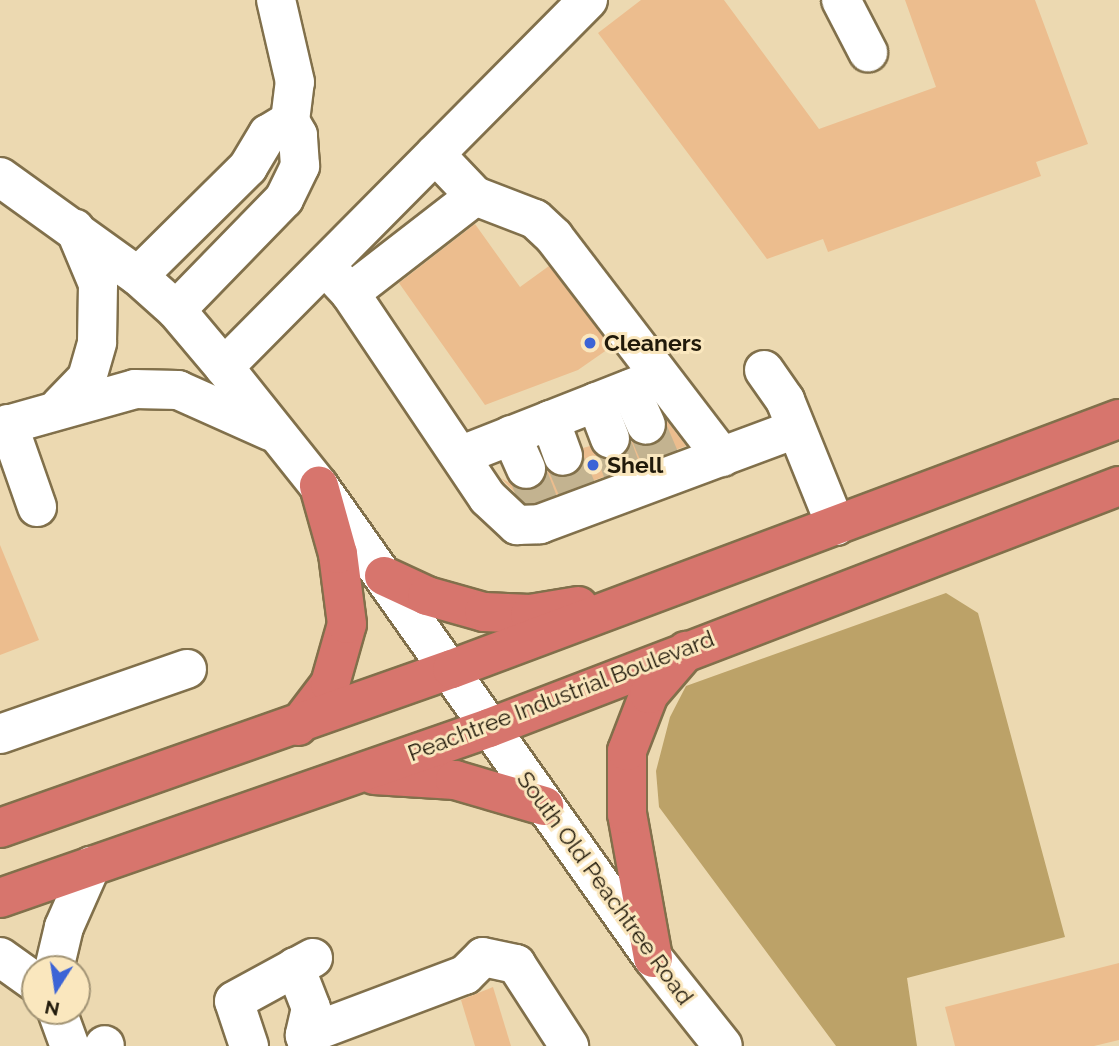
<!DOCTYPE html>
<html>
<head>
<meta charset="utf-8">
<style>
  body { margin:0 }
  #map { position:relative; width:1119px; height:1046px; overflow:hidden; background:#ecd9b1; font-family:Raleway,sans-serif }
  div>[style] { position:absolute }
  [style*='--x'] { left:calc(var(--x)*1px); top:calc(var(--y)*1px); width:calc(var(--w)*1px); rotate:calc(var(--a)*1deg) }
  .forest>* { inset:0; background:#bca268 }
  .building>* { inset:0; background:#ecbd8e }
  .minor-tunnel>* { height:38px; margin-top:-19px; transform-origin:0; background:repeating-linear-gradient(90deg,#c3b390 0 38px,transparent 0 57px) }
  .roads { filter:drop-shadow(2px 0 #81704b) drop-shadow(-2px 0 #81704b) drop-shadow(0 2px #81704b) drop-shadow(0 -2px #81704b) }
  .minor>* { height:38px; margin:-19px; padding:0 19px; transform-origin:19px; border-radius:19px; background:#fff }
  .highway>* { height:38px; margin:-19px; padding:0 19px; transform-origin:19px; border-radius:19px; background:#d7756d }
  .dots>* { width:19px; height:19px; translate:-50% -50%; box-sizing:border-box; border:4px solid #fae7be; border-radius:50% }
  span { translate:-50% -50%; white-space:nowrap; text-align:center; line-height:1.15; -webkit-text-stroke:6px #fae7be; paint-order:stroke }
  .poi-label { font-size:23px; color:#20190a; font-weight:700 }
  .left { translate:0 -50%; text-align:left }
  .street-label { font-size:23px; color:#20190a }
  .north { position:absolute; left:21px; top:955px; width:70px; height:70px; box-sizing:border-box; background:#fae7be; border:2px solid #a39576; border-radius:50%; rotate:192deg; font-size:19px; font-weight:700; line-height:28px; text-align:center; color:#20190a }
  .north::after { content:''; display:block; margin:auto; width:24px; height:32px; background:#3c64d6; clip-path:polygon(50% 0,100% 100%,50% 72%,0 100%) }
</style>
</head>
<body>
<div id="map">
  <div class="forest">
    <div style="clip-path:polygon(946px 593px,978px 613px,1065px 937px,907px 978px,917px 1046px,836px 1046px,659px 807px,656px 771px,670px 717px,686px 686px)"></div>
  </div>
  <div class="building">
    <div style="clip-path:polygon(641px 0,724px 0,819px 129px,936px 87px,905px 0,1035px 0,1088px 144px,1036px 162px,1041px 176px,828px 252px,823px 239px,767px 259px,598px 33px)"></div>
    <div style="clip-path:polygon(475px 224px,520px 287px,549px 266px,611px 347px,578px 370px,485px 405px,399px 283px)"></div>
    <div style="clip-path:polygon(667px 421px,686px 446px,536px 502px,525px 503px,501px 478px,523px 491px,534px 489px,548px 471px,560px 478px,579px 471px,583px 448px,590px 446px,607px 460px,627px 452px,632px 441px,655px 445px,664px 437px)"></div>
    <div style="clip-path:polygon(0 545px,39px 640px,0 655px)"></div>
    <div style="clip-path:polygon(1119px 963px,1119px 1040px,1094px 1046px,955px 1046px,945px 1007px)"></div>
    <div style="clip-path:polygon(493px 987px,511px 1046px,475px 1046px,461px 1000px)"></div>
  </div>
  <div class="minor-tunnel">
    <div style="--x:646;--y:425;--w:39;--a:67"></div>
    <div style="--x:610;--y:438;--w:38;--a:70"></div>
    <div style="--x:563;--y:456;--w:38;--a:67"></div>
    <div style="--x:526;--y:469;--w:40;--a:69"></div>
  </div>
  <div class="roads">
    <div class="minor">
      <div style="--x:841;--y:0;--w:59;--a:62.6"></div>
      <div style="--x:435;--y:154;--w:58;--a:46.4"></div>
      <div style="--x:475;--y:196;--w:64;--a:21"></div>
      <div style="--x:535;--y:219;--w:26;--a:43"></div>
      <div style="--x:554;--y:237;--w:277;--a:52.6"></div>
      <div style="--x:0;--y:177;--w:170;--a:35.7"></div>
      <div style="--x:138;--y:276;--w:51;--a:41.8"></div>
      <div style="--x:176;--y:310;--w:75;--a:49.9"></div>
      <div style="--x:224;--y:367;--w:152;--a:51.4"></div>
      <div style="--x:319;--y:486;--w:578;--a:54.72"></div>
      <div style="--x:653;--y:958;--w:112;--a:51.5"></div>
      <div style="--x:325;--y:266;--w:37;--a:47"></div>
      <div style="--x:350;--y:293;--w:247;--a:56.1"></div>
      <div style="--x:488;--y:498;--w:40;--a:43"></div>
      <div style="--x:517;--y:525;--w:23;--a:-2"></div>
      <div style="--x:540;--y:524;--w:273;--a:-20.4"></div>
      <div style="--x:138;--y:276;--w:155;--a:-44.7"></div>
      <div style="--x:248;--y:167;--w:39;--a:-59"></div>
      <div style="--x:268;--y:134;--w:26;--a:-31"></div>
      <div style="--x:350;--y:293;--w:158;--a:-37.8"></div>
      <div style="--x:176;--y:310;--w:155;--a:-45.8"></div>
      <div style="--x:284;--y:199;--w:37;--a:-64"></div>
      <div style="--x:300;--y:166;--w:31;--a:-94"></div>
      <div style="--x:298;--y:135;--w:16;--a:-120"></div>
      <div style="--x:290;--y:121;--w:39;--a:-83"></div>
      <div style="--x:295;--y:82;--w:84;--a:-103"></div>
      <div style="--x:224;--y:367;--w:517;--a:-45.24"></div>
      <div style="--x:764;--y:370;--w:37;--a:55"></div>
      <div style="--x:785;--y:400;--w:136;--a:68"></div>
      <div style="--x:630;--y:389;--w:39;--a:66"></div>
      <div style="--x:596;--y:402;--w:39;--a:69"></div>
      <div style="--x:60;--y:406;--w:39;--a:-46"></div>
      <div style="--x:87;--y:378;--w:37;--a:-74"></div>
      <div style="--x:97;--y:342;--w:58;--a:-89"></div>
      <div style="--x:98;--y:284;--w:60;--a:-112.7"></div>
      <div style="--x:550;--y:420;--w:38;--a:70"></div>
      <div style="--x:8;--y:424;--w:88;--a:70.7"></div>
      <div style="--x:0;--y:427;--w:140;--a:-15.7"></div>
      <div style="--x:135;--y:389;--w:43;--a:1.3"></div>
      <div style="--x:178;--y:390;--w:101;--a:24"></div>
      <div style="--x:511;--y:435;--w:37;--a:66"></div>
      <div style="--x:462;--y:455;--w:213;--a:-21.5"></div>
      <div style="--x:0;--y:734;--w:198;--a:-19.2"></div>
      <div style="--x:0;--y:957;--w:43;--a:35.5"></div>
      <div style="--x:295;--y:967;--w:44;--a:68.7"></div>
      <div style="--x:311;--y:1008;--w:28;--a:103"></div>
      <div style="--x:305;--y:1035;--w:11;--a:75"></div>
      <div style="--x:54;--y:969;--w:43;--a:-76.6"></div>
      <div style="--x:64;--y:927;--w:67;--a:-66.1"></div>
      <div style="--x:57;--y:1011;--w:37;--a:70"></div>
      <div style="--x:305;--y:1035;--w:171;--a:-20.6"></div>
      <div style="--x:465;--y:975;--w:25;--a:-45"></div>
      <div style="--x:483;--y:957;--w:34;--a:12"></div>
      <div style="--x:516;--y:964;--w:98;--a:57.1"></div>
      <div style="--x:104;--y:1046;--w:1;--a:-45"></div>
      <div style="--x:249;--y:1046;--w:47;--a:-108.4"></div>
      <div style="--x:234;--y:1001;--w:90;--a:-28.6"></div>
    </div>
    <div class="highway">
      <div style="--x:384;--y:576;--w:47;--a:24.9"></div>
      <div style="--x:427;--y:596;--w:59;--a:15.7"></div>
      <div style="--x:484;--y:612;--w:46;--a:2.5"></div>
      <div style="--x:530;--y:614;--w:49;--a:-9.5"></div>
      <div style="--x:298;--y:726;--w:53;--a:-52.7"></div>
      <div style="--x:330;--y:684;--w:62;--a:-74.2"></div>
      <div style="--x:347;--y:624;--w:71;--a:-97.3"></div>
      <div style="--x:338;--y:554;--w:71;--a:-105.6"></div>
      <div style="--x:374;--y:775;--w:81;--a:3.5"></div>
      <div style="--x:455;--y:780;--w:93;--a:16.3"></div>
      <div style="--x:0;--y:828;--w:479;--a:-19.4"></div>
      <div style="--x:452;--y:669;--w:712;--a:-20.55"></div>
      <div style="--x:0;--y:898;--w:518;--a:-19.17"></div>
      <div style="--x:489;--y:728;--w:675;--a:-21.01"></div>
      <div style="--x:653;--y:958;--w:146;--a:-100.2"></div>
      <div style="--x:627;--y:814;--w:63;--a:-90"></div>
      <div style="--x:627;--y:751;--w:61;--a:-68.9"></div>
      <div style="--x:649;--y:694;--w:57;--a:-49.3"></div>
    </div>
  </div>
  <div class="dots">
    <div style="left:590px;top:343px;background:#3c64d6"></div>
    <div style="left:593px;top:465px;background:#3c64d6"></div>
  </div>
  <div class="poi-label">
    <span class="left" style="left:604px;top:343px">Cleaners</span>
    <span class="left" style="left:607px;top:465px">Shell</span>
  </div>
  <div class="street-label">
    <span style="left:561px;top:696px;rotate:-21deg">Peachtree Industrial Boulevard</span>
    <span style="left:605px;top:888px;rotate:54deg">South Old Peachtree Road</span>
  </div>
  <div class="north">N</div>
</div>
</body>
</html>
